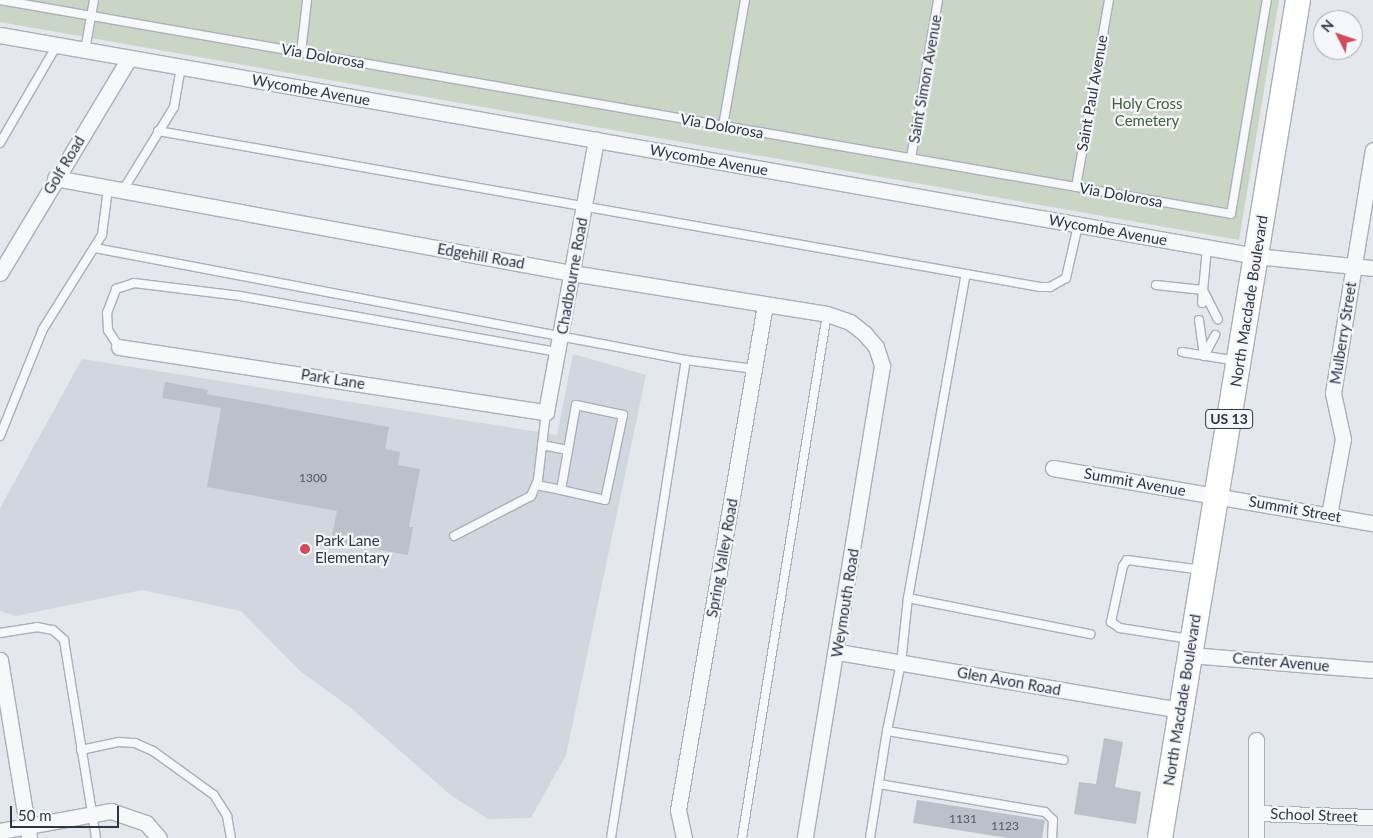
<!DOCTYPE html>
<html>
<head>
<meta charset="utf-8">
<style>
  body { margin:0 }
  #map { position:relative; width:1373px; height:838px; overflow:hidden; background:#e4e7ec; font-family:Lato,sans-serif }
  div>[style] { position:absolute }
  [style*='--x'] { left:calc(var(--x)*1px); top:calc(var(--y)*1px); width:calc(var(--w)*1px); rotate:calc(var(--a)*1deg) }
  .built>* { inset:0; background:#d2d6de }
  .green>* { inset:0; background:#c9d6c5 }
  .building>* { inset:0; background:#bbc0ca }
  .roads { filter:drop-shadow(1px 0 #a9aeb7) drop-shadow(-1px 0 #a9aeb7) drop-shadow(0 1px #a9aeb7) drop-shadow(0 -1px #a9aeb7) }
  .service>* { height:8px; margin:-4px; padding:0 4px; transform-origin:4px; border-radius:4px; background:#f7f8fa }
  .minor>* { height:15px; margin:-7.5px; padding:0 7.5px; transform-origin:7.5px; border-radius:7.5px; background:#f7f8fa }
  .primary>* { height:24px; margin:-12px; padding:0 12px; transform-origin:12px; border-radius:12px; background:#fff }
  .dots>* { width:14px; height:14px; translate:-50% -50%; box-sizing:border-box; border:2px solid #f4f6f9; border-radius:50% }
  span { translate:-50% -50%; white-space:nowrap; text-align:center; line-height:1.15; -webkit-text-stroke:4.5px #f4f6f9; paint-order:stroke }
  .number-label { font-size:12px; color:#4f5766 }
  .number-label span { -webkit-text-stroke-width:0 }
  .shield-label span { padding:1px 4px; background:#f4f6f9; border:1px solid; border-radius:4px; -webkit-text-stroke-width:0 }
  .shield-label { font-size:14px; color:#2b3445; font-weight:700 }
  .street-label { font-size:15px; color:#2b3445 }
  .park-label { font-size:15px; color:#3f6138 }
  .poi-label { font-size:15px; color:#2b3445 }
  .left { translate:0 -50%; text-align:left }
  .north { position:absolute; left:1313px; top:10px; width:50px; height:50px; box-sizing:border-box; background:#f4f6f9; border:1px solid #a4a8b1; border-radius:50%; rotate:311deg; font-size:14px; font-weight:700; line-height:20px; text-align:center; color:#2b3445 }
  .north::after { content:''; display:block; margin:auto; width:18px; height:22px; background:#d1495b; clip-path:polygon(50% 0,100% 100%,50% 72%,0 100%) }
  .scale { position:absolute; left:10px; top:806px; width:109px; height:22px; box-sizing:border-box; border:2px solid #2b3445; border-top:0; padding-left:6px; font-size:15px; line-height:18px; white-space:nowrap; color:#2b3445; -webkit-text-stroke:4px #f4f6f9; paint-order:stroke }
</style>
</head>
<body>
<div id="map">
  <div class="built">
    <div style="clip-path:polygon(573px 354px,646px 375px,566px 755px,531px 818px,488px 819px,452px 796px,351px 708px,300px 671px,241px 611px,142px 590px,16px 616px,0 611px,0 508px,82px 359px,557px 435px)"></div>
  </div>
  <div class="green">
    <div style="clip-path:polygon(0 0,1279px 0,1239px 240px,0 22px)"></div>
  </div>
  <div class="building">
    <div style="clip-path:polygon(165px 382px,208px 390px,207px 394px,389px 427px,385px 449px,400px 452px,398px 465px,420px 469px,409px 527px,413px 527px,408px 555px,331px 541px,337px 511px,207px 487px,221px 408px,162px 398px)"></div>
    <div style="clip-path:polygon(1104px 738px,1123px 742px,1115px 787px,1141px 792px,1136px 824px,1074px 814px,1079px 782px,1096px 784px)"></div>
    <div style="clip-path:polygon(917px 800px,1045px 820px,1042px 838px,1008px 838px,913px 823px)"></div>
  </div>
  <div class="roads">
    <div class="service">
      <div style="--x:0;--y:0;--w:1249;--a:9.86"></div>
      <div style="--x:1231;--y:214;--w:217;--a:-80.5"></div>
      <div style="--x:85;--y:50;--w:51;--a:-79.8"></div>
      <div style="--x:301;--y:53;--w:53;--a:-83.5"></div>
      <div style="--x:723;--y:126;--w:128;--a:-80.1"></div>
      <div style="--x:158;--y:131;--w:896;--a:10.03"></div>
      <div style="--x:1040;--y:287;--w:10;--a:0"></div>
      <div style="--x:1050;--y:287;--w:18;--a:-29"></div>
      <div style="--x:1066;--y:278;--w:54;--a:-77.2"></div>
      <div style="--x:0;--y:143;--w:113;--a:-59.8"></div>
      <div style="--x:911;--y:158;--w:160;--a:-80.3"></div>
      <div style="--x:1076;--y:187;--w:190;--a:-80"></div>
      <div style="--x:123;--y:190;--w:97;--a:-58.4"></div>
      <div style="--x:174;--y:107;--w:41;--a:-80.1"></div>
      <div style="--x:95;--y:248;--w:602;--a:10.73"></div>
      <div style="--x:686;--y:360;--w:69;--a:7.5"></div>
      <div style="--x:1207;--y:248;--w:42;--a:95.4"></div>
      <div style="--x:1203;--y:290;--w:33;--a:63"></div>
      <div style="--x:1156;--y:285;--w:47;--a:6.1"></div>
      <div style="--x:1203;--y:290;--w:13;--a:94"></div>
      <div style="--x:1199;--y:320;--w:36;--a:82"></div>
      <div style="--x:119;--y:347;--w:20;--a:-123"></div>
      <div style="--x:108;--y:330;--w:17;--a:-93"></div>
      <div style="--x:107;--y:313;--w:26;--a:-69"></div>
      <div style="--x:116;--y:289;--w:19;--a:-18"></div>
      <div style="--x:134;--y:283;--w:107;--a:7"></div>
      <div style="--x:240;--y:296;--w:323;--a:10"></div>
      <div style="--x:1182;--y:352;--w:56;--a:9.3"></div>
      <div style="--x:1204;--y:356;--w:24;--a:-62"></div>
      <div style="--x:0;--y:436;--w:115;--a:-68.1"></div>
      <div style="--x:43;--y:329;--w:111;--a:-57.9"></div>
      <div style="--x:102;--y:235;--w:47;--a:-82.7"></div>
      <div style="--x:542;--y:445;--w:26;--a:11"></div>
      <div style="--x:536;--y:485;--w:25;--a:11"></div>
      <div style="--x:561;--y:490;--w:45;--a:12.8"></div>
      <div style="--x:605;--y:500;--w:87;--a:-78"></div>
      <div style="--x:623;--y:415;--w:48;--a:-168"></div>
      <div style="--x:576;--y:405;--w:86;--a:100"></div>
      <div style="--x:454;--y:536;--w:87;--a:-27.5"></div>
      <div style="--x:531;--y:496;--w:17;--a:-66"></div>
      <div style="--x:538;--y:480;--w:68;--a:-83.3"></div>
      <div style="--x:908;--y:598;--w:186;--a:11.2"></div>
      <div style="--x:0;--y:633;--w:37;--a:-9"></div>
      <div style="--x:37;--y:627;--w:16;--a:11"></div>
      <div style="--x:53;--y:630;--w:15;--a:42"></div>
      <div style="--x:64;--y:640;--w:201;--a:80.8"></div>
      <div style="--x:1190;--y:639;--w:71;--a:-171.1"></div>
      <div style="--x:1120;--y:628;--w:11;--a:-146"></div>
      <div style="--x:1111;--y:622;--w:57;--a:-77.9"></div>
      <div style="--x:1123;--y:566;--w:7;--a:-56"></div>
      <div style="--x:1127;--y:560;--w:76;--a:7.6"></div>
      <div style="--x:887;--y:731;--w:179;--a:9.3"></div>
      <div style="--x:81;--y:750;--w:39;--a:-12"></div>
      <div style="--x:119;--y:742;--w:16;--a:4"></div>
      <div style="--x:135;--y:743;--w:20;--a:24"></div>
      <div style="--x:153;--y:751;--w:75;--a:35.8"></div>
      <div style="--x:214;--y:795;--w:25;--a:58"></div>
      <div style="--x:227;--y:816;--w:22;--a:80"></div>
      <div style="--x:879;--y:784;--w:168;--a:9.6"></div>
      <div style="--x:1045;--y:812;--w:11;--a:45"></div>
      <div style="--x:1053;--y:820;--w:18;--a:93"></div>
      <div style="--x:611;--y:838;--w:484;--a:-81.1"></div>
      <div style="--x:742;--y:838;--w:531;--a:-80.79"></div>
      <div style="--x:870;--y:838;--w:108;--a:-81"></div>
      <div style="--x:887;--y:731;--w:69;--a:-78.4"></div>
      <div style="--x:901;--y:663;--w:65;--a:-83.9"></div>
      <div style="--x:908;--y:598;--w:329;--a:-79.9"></div>
    </div>
    <div class="minor">
      <div style="--x:0;--y:35;--w:1275;--a:9.98"></div>
      <div style="--x:1256;--y:256;--w:118;--a:5.9"></div>
      <div style="--x:55;--y:178;--w:526;--a:10.41"></div>
      <div style="--x:572;--y:273;--w:258;--a:9.1"></div>
      <div style="--x:827;--y:314;--w:24;--a:19"></div>
      <div style="--x:850;--y:322;--w:18;--a:38"></div>
      <div style="--x:864;--y:333;--w:18;--a:49"></div>
      <div style="--x:876;--y:347;--w:20;--a:72"></div>
      <div style="--x:882;--y:366;--w:478;--a:99.3"></div>
      <div style="--x:0;--y:273;--w:251;--a:-59"></div>
      <div style="--x:119;--y:347;--w:432;--a:8.7"></div>
      <div style="--x:546;--y:412;--w:277;--a:-79.6"></div>
      <div style="--x:1053;--y:468;--w:325;--a:9.8"></div>
      <div style="--x:1329;--y:515;--w:77;--a:-79.6"></div>
      <div style="--x:1343;--y:439;--w:47;--a:-102.3"></div>
      <div style="--x:1333;--y:393;--w:246;--a:-80.7"></div>
      <div style="--x:838;--y:652;--w:348;--a:9.6"></div>
      <div style="--x:1190;--y:655;--w:184;--a:4.7"></div>
      <div style="--x:0;--y:660;--w:180;--a:80.7"></div>
      <div style="--x:1256;--y:813;--w:117;--a:2"></div>
      <div style="--x:0;--y:831;--w:113;--a:-10.2"></div>
      <div style="--x:111;--y:811;--w:37;--a:19"></div>
      <div style="--x:146;--y:823;--w:20;--a:49"></div>
      <div style="--x:684;--y:838;--w:29;--a:-102"></div>
      <div style="--x:678;--y:810;--w:512;--a:-80.23"></div>
      <div style="--x:1256;--y:838;--w:98;--a:-90"></div>
    </div>
    <div class="primary">
      <div style="--x:1160;--y:838;--w:849;--a:-80.65"></div>
    </div>
  </div>
  <div class="dots">
    <div style="left:305px;top:549px;background:#d1495b"></div>
  </div>
  <div class="number-label">
    <span style="left:313px;top:478px">1300</span>
    <span style="left:963px;top:819px">1131</span>
    <span style="left:1005px;top:826px">1123</span>
  </div>
  <div class="shield-label">
    <span style="left:1229px;top:419px">US 13</span>
  </div>
  <div class="street-label">
    <span style="left:323px;top:56px;rotate:10deg">Via Dolorosa</span>
    <span style="left:925px;top:79px;rotate:-80deg">Saint Simon Avenue</span>
    <span style="left:311px;top:90px;rotate:10deg">Wycombe Avenue</span>
    <span style="left:1092px;top:93px;rotate:-80deg">Saint Paul Avenue</span>
    <span style="left:722px;top:126px;rotate:10deg">Via Dolorosa</span>
    <span style="left:709px;top:160px;rotate:10deg">Wycombe Avenue</span>
    <span style="left:64px;top:165px;rotate:-59deg">Golf Road</span>
    <span style="left:1121px;top:195px;rotate:10deg">Via Dolorosa</span>
    <span style="left:1108px;top:230px;rotate:10deg">Wycombe Avenue</span>
    <span style="left:481px;top:256px;rotate:10deg">Edgehill Road</span>
    <span style="left:572px;top:276px;rotate:-80deg">Chadbourne Road</span>
    <span style="left:1249px;top:301px;rotate:-81deg">North Macdade Boulevard</span>
    <span style="left:1343px;top:333px;rotate:-81deg">Mulberry Street</span>
    <span style="left:333px;top:379px;rotate:9deg">Park Lane</span>
    <span style="left:1135px;top:482px;rotate:10deg">Summit Avenue</span>
    <span style="left:1295px;top:509px;rotate:10deg">Summit Street</span>
    <span style="left:722px;top:558px;rotate:-80deg">Spring Valley Road</span>
    <span style="left:845px;top:603px;rotate:-81deg">Weymouth Road</span>
    <span style="left:1281px;top:662px;rotate:5deg">Center Avenue</span>
    <span style="left:1009px;top:681px;rotate:10deg">Glen Avon Road</span>
    <span style="left:1182px;top:700px;rotate:-81deg">North Macdade Boulevard</span>
    <span style="left:1314px;top:815px;rotate:2deg">School Street</span>
  </div>
  <div class="park-label">
    <span style="left:1147px;top:112px">Holy Cross<br>Cemetery</span>
  </div>
  <div class="poi-label">
    <span class="left" style="left:315px;top:549px">Park Lane<br>Elementary</span>
  </div>
  <div class="north">N</div>
  <div class="scale">50 m</div>
</div>
</body>
</html>
